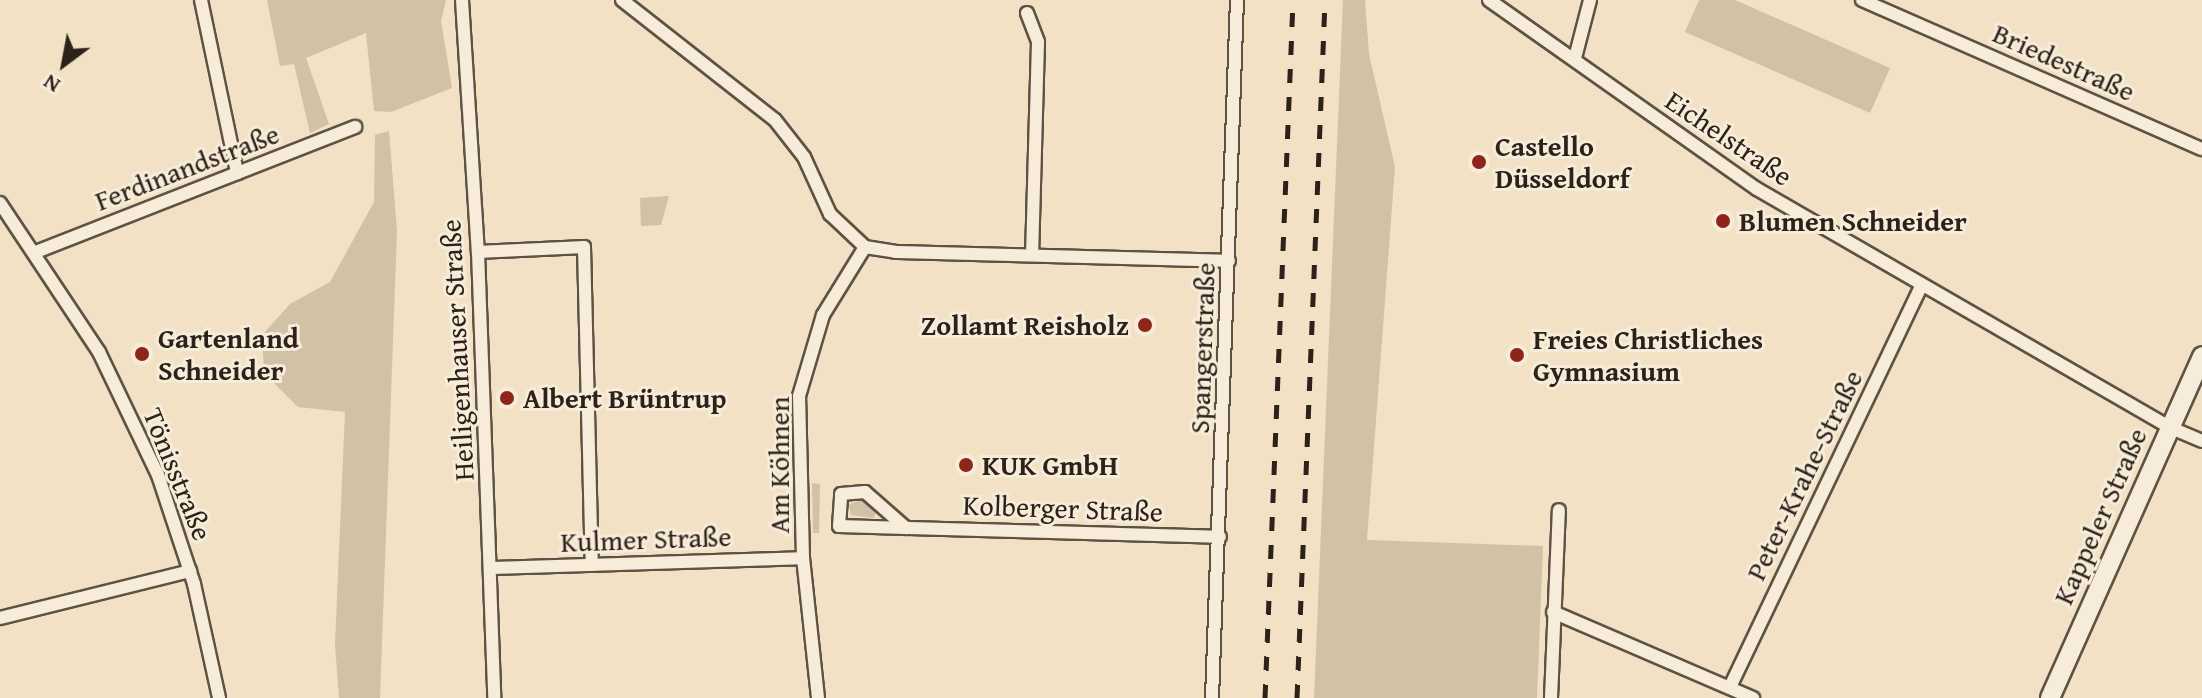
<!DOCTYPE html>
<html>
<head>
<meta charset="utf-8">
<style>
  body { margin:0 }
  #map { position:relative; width:2202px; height:698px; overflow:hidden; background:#f2e1c4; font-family:"Gentium Book Plus",serif }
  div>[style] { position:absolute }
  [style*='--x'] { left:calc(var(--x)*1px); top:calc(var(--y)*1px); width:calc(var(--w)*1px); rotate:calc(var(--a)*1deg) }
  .green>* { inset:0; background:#d0c1a7 }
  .roads { filter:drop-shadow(2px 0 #5e5244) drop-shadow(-2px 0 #5e5244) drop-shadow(0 2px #5e5244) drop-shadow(0 -2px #5e5244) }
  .street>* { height:12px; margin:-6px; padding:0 6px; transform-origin:6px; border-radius:6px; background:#f7ecd9 }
  .secondary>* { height:18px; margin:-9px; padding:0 9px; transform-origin:9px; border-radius:9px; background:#f7ecd9 }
  .rail>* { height:5px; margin-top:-2.5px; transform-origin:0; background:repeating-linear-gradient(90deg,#2c221a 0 14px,transparent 0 28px) }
  .dots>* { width:22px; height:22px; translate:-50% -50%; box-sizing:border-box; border:4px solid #f7ecd9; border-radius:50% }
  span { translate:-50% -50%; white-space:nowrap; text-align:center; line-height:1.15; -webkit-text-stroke:6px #f7ecd9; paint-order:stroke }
  .street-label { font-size:28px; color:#2c221a }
  .poi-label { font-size:28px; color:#2c221a; font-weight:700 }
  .left { translate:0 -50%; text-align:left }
  .right { translate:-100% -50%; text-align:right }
  .north { position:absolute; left:24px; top:24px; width:80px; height:80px; -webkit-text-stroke:6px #f7ecd9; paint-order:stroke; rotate:212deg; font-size:22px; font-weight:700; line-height:32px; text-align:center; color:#2c221a }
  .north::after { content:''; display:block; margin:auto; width:28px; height:36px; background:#2c221a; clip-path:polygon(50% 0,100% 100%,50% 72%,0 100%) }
</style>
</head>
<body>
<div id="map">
  <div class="green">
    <div style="clip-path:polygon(267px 0,446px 0,441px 21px,452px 88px,391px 112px,374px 111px,366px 33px,306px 58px,329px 124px,310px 133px,294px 64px,280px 66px)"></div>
    <div style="clip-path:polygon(1343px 0,1365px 0,1369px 54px,1395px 167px,1367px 540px,1543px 546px,1537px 698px,1314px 698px)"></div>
    <div style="clip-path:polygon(1699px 0,1735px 0,1890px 68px,1870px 113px,1685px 32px)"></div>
    <div style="clip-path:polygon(389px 131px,397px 231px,380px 698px,339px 698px,335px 644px,345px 412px,298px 407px,264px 373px,262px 335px,290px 304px,330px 282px,374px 202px,375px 135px)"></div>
    <div style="clip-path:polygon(669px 196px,661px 225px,641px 226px,640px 198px)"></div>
    <div style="clip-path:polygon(812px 483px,820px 484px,819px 533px,813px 533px)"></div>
    <div style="clip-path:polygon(862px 500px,876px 511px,874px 518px,851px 515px,849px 504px)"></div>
  </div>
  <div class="roads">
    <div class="street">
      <div style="--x:201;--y:0;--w:177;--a:78.2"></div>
      <div style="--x:462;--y:0;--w:253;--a:86.4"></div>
      <div style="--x:478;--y:252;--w:446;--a:87.9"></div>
      <div style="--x:622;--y:0;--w:194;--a:38.1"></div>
      <div style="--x:775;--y:120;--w:47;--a:51.9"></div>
      <div style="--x:804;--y:157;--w:63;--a:65.5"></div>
      <div style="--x:830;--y:214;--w:48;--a:43.3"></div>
      <div style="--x:865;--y:247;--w:30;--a:9"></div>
      <div style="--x:895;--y:252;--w:334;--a:1.5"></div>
      <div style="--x:1489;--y:0;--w:328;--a:35.2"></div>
      <div style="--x:1757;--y:189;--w:476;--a:30"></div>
      <div style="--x:2169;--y:427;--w:36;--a:23"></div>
      <div style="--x:1862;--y:0;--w:371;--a:23.7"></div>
      <div style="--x:1027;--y:13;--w:31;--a:69"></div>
      <div style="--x:1038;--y:42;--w:213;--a:91.6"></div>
      <div style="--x:1575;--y:58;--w:60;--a:-75.5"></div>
      <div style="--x:0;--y:203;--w:179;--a:56.4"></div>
      <div style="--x:99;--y:352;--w:136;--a:64.4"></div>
      <div style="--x:158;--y:475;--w:115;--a:71.7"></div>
      <div style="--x:194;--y:584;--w:117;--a:77.6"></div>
      <div style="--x:36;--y:252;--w:343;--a:-21.4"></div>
      <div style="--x:478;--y:252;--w:106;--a:-2.7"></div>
      <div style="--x:584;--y:247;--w:318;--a:88.6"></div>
      <div style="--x:906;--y:528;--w:67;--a:-178.3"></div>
      <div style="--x:839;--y:526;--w:32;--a:-86"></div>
      <div style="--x:841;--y:494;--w:24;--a:-5"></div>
      <div style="--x:865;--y:492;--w:55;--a:41.3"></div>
      <div style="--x:906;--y:528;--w:314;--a:1.6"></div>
      <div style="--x:491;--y:568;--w:312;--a:-1.8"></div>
      <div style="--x:1553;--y:612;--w:218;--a:23.3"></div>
      <div style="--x:0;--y:618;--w:196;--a:-13.9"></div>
      <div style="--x:1730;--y:687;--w:445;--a:-64.5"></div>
      <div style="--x:818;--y:698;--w:141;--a:-96.1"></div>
      <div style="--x:803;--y:558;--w:162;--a:-91.4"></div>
      <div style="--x:799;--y:396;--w:84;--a:-73.5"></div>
      <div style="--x:823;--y:315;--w:80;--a:-58.3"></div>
      <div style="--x:1212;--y:698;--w:698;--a:-87.95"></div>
      <div style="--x:1551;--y:698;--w:188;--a:-87.6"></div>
    </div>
    <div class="secondary">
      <div style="--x:2050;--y:698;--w:374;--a:-66"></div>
    </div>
  </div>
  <div class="rail">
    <div style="--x:1265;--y:698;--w:699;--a:-87.7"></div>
    <div style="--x:1297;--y:698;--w:699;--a:-87.7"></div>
  </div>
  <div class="dots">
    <div style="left:1479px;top:162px;background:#8f2418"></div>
    <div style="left:1723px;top:221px;background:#8f2418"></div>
    <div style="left:1145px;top:325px;background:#8f2418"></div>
    <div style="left:142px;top:354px;background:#8f2418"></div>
    <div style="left:1517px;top:355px;background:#8f2418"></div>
    <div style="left:507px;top:398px;background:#8f2418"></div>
    <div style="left:966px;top:465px;background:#8f2418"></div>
  </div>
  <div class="street-label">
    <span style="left:2064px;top:62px;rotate:24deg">Briedestraße</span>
    <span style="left:1729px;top:138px;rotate:34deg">Eichelstraße</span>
    <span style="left:187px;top:167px;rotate:-21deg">Ferdinandstraße</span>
    <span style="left:1202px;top:348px;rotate:-88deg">Spangerstraße</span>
    <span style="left:457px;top:350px;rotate:-93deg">Heiligenhauser Straße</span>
    <span style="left:779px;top:465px;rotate:-90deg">Am Köhnen</span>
    <span style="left:178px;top:474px;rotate:68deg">Tönisstraße</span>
    <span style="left:1804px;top:475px;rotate:-64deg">Peter-Krahe-Straße</span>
    <span style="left:1063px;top:508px;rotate:2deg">Kolberger Straße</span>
    <span style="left:2100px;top:516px;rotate:-66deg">Kappeler Straße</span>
    <span style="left:646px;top:539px;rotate:-2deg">Kulmer Straße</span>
  </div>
  <div class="poi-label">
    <span class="left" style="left:1495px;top:162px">Castello<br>Düsseldorf</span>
    <span class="left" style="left:1739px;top:221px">Blumen Schneider</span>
    <span class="right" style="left:1129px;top:325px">Zollamt Reisholz</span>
    <span class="left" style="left:158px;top:354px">Gartenland<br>Schneider</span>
    <span class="left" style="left:1533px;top:355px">Freies Christliches<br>Gymnasium</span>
    <span class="left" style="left:523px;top:398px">Albert Brüntrup</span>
    <span class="left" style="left:982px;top:465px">KUK GmbH</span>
  </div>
  <div class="north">N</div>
</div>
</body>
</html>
